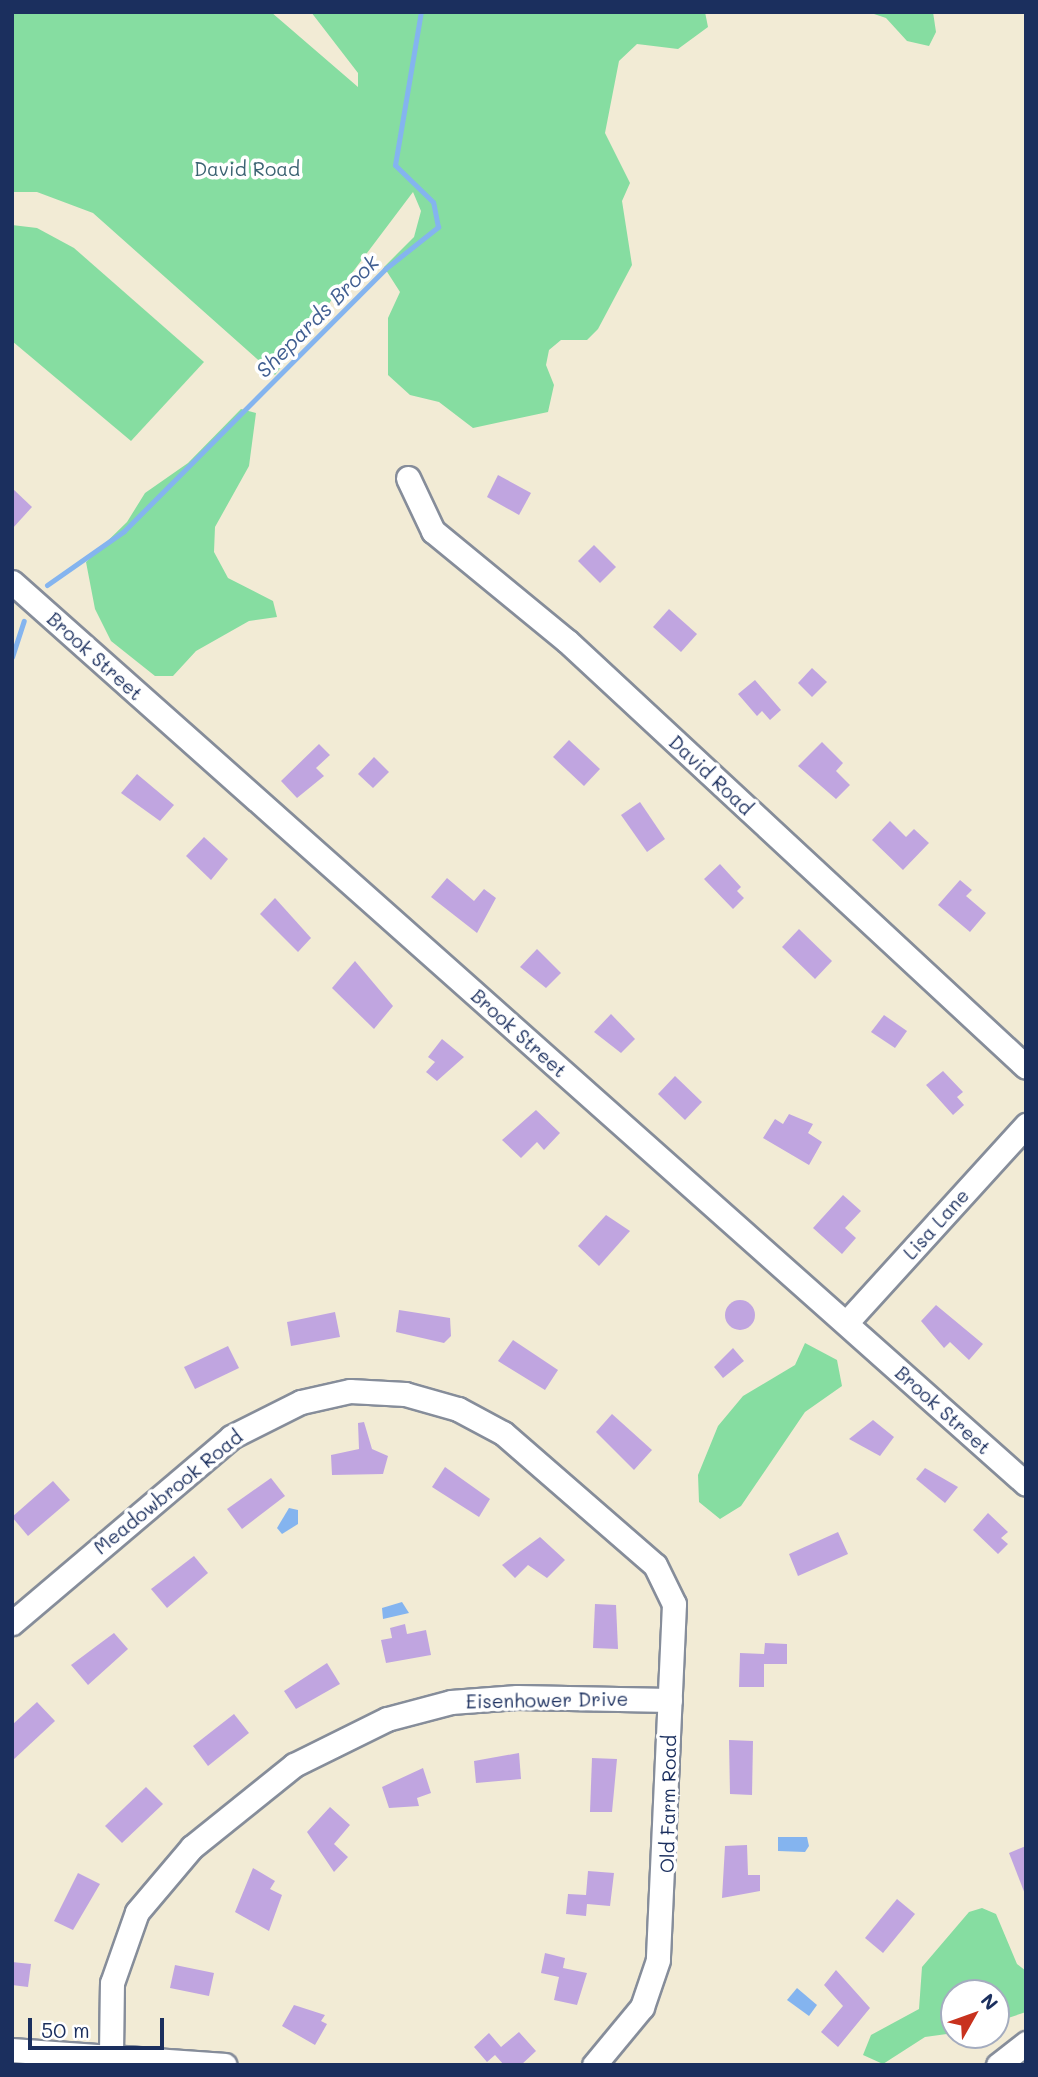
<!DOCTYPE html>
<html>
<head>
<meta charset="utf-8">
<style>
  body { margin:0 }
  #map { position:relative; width:1038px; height:2077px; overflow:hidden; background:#f2ebd5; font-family:Mali,sans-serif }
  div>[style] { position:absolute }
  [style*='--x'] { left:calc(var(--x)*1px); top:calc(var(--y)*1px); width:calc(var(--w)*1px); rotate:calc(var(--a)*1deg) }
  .green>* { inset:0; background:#86dda1 }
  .water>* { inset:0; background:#84b4ef }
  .stream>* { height:5px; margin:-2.5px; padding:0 2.5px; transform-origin:2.5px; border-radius:2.5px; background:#84b4ef }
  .building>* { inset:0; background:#c0a5e0 }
  .round { border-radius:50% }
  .roads { filter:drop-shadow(2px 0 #868d9a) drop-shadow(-2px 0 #868d9a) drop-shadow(0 2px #868d9a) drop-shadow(0 -2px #868d9a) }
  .minor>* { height:23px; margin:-11.5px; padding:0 11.5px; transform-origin:11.5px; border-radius:11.5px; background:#fff }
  span { translate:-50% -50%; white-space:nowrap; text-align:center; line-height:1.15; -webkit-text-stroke:7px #fff; paint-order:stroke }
  .park-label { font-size:19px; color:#3b6372 }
  .street-label { font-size:19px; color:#1b2f5e }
  .water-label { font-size:21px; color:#405e91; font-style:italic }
  .frame { position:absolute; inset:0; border:14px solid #1b2f5e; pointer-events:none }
  .north { position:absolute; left:940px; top:1979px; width:70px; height:70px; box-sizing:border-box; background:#fff; border:2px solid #a4acbf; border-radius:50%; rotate:50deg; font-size:19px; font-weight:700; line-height:28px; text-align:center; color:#1b2f5e }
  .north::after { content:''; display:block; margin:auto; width:24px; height:32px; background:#c8321e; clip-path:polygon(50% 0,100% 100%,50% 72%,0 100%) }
  .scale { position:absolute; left:28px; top:2018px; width:136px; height:32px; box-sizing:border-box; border:4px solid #1b2f5e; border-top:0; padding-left:9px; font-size:21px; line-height:24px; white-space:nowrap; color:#1b2f5e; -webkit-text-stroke:5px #fff; paint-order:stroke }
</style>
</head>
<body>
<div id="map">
  <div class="green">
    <div style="clip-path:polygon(12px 12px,271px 12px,358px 87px,358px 73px,311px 12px,705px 12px,708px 27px,678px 49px,637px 44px,619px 61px,605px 133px,630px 183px,622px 201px,632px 265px,598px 329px,587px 340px,561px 340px,549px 350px,546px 365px,554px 385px,548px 412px,473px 428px,439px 402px,410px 395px,388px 375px,388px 318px,400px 292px,384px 267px,414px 237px,421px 211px,413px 192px,275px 375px,93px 213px,37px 192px,12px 192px)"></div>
    <div style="clip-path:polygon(868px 12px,933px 12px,936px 32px,929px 46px,907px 41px,886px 18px)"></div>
    <div style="clip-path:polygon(12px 225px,37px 228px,74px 248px,204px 362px,131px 441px,12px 341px)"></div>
    <div style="clip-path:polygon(241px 409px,256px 413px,249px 466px,215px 527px,214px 552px,228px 578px,273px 601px,277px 617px,249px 621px,196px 651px,173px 676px,155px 676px,111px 641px,95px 609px,86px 562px,127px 522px,145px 493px,188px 463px)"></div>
    <div style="clip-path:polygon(805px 1343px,837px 1360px,842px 1386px,805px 1412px,741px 1506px,720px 1519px,699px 1502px,698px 1475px,718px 1426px,743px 1396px,795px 1365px)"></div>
    <div style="clip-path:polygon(982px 1908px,996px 1914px,1017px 1964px,1026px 1971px,1026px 2012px,996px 2022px,996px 1993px,954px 1993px,954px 2033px,925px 2037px,883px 2064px,863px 2055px,871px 2035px,919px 2009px,922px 1967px,969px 1912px)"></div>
  </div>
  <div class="water">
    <div style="clip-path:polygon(289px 1508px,298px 1510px,298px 1524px,282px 1534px,277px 1528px)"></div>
    <div style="clip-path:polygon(402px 1602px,409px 1613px,383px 1619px,382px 1608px)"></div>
    <div style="clip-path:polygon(778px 1837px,807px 1837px,809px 1846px,805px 1852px,778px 1851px)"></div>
    <div style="clip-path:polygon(797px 1988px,817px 2005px,809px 2016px,787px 2000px)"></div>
  </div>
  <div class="stream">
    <div style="--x:47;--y:585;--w:94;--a:-35"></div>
    <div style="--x:124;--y:531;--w:370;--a:-45.1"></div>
    <div style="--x:385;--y:269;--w:68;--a:-38.4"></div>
    <div style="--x:438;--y:227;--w:25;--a:-101"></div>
    <div style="--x:433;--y:202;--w:53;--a:-135.8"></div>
    <div style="--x:395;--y:165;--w:155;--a:-80.4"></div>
    <div style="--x:12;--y:657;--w:38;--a:-72"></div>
  </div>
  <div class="building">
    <div style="clip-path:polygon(498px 475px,531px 493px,519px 515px,487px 497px)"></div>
    <div style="clip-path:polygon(12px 488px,32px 507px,12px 529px)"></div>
    <div style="clip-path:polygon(594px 545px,616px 567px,600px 583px,578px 561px)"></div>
    <div style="clip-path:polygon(669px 609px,697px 634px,681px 652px,653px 627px)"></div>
    <div style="clip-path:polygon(812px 668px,827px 682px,812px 697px,798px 683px)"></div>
    <div style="clip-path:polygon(755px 680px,781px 710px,770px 720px,762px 711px,757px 716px,738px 694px)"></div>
    <div style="clip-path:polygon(569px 740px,600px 769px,584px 786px,553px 757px)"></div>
    <div style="clip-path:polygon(822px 742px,843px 763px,836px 771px,850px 785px,836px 799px,798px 766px)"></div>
    <div style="clip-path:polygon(319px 744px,330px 755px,316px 768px,324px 776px,297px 798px,281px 781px)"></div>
    <div style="clip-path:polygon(374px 757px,389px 772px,373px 788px,358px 774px)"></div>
    <div style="clip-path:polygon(137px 774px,174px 805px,160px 821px,121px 793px)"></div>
    <div style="clip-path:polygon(640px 802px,665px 839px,647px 852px,621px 815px)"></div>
    <div style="clip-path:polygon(890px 821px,906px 837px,914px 829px,929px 843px,903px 870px,872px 840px)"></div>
    <div style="clip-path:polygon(204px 837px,228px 859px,211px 880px,186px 856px)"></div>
    <div style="clip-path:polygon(720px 864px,741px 887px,737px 891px,744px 898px,733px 909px,704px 879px)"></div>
    <div style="clip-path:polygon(447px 878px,474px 901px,484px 889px,496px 898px,477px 933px,431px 897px)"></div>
    <div style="clip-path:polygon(960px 880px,972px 890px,966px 896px,986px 913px,970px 932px,938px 905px)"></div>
    <div style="clip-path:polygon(275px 898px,311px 938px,298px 952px,260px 914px)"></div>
    <div style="clip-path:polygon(799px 929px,832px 961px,815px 979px,782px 947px)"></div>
    <div style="clip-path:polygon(537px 949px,561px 973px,546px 988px,520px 967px)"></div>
    <div style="clip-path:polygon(355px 961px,393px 1006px,374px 1029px,332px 988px)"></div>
    <div style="clip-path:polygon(611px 1014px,635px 1039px,621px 1053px,594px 1032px)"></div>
    <div style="clip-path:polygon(884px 1015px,907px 1031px,895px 1048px,871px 1032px)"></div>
    <div style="clip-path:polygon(442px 1039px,464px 1057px,437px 1081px,426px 1072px,435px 1062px,428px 1057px)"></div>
    <div style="clip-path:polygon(943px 1071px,963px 1092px,957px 1097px,964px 1105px,953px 1115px,926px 1085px)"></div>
    <div style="clip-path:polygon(675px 1076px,702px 1102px,685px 1120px,658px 1094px)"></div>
    <div style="clip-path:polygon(536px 1110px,560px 1133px,544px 1150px,537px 1142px,521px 1158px,502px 1140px)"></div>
    <div style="clip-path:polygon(789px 1114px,813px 1124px,808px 1133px,822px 1142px,809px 1165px,763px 1138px,775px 1119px,783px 1124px)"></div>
    <div style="clip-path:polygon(843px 1195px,861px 1211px,845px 1228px,856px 1238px,842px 1254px,813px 1228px)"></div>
    <div style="clip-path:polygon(606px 1215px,630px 1231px,599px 1266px,578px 1246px)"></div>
    <div class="round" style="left:725px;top:1300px;width:30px;height:30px"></div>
    <div style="clip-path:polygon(936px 1305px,983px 1344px,969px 1360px,950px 1342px,944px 1348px,921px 1321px)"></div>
    <div style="clip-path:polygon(399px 1310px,450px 1318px,451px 1336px,444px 1343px,396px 1332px)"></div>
    <div style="clip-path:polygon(335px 1312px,340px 1337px,291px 1346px,287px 1322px)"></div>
    <div style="clip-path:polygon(513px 1340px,558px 1370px,545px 1390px,498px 1361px)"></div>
    <div style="clip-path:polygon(228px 1346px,239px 1368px,195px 1389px,184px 1367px)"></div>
    <div style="clip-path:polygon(733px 1348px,744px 1361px,723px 1378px,714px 1367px)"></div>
    <div style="clip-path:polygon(612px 1414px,652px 1450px,634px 1470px,596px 1432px)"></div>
    <div style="clip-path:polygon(873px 1420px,894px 1437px,880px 1456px,849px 1439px)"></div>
    <div style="clip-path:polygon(364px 1422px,372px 1449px,388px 1456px,383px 1474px,332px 1475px,331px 1455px,359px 1449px,358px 1423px)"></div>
    <div style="clip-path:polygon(445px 1467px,490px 1499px,479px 1517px,432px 1487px)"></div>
    <div style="clip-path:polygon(925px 1468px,958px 1487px,945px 1503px,916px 1479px)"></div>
    <div style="clip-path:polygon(271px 1478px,285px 1496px,242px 1529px,227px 1509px)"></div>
    <div style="clip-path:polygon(53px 1481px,70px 1500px,28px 1536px,12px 1517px)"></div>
    <div style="clip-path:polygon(988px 1513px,1008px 1532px,1001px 1538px,1008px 1544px,998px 1554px,973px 1530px)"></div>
    <div style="clip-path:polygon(838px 1532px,848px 1554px,798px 1576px,789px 1554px)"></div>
    <div style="clip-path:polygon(540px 1537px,565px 1560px,547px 1578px,528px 1565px,515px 1578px,502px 1565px)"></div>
    <div style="clip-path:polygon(194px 1556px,208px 1573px,167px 1608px,151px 1589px)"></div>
    <div style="clip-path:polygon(595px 1604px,616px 1605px,618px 1649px,593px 1648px)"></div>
    <div style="clip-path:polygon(405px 1624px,407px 1634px,426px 1630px,431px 1655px,386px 1663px,381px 1640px,392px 1638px,390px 1628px)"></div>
    <div style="clip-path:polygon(114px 1633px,128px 1649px,88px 1685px,71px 1665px)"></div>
    <div style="clip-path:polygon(765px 1643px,787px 1644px,787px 1664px,764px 1664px,764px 1687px,739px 1687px,740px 1653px,764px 1654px)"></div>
    <div style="clip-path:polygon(327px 1663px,340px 1684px,296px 1709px,284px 1691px)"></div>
    <div style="clip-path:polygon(37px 1702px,55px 1721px,12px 1761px,12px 1725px)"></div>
    <div style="clip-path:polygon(234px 1714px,249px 1733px,208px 1766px,193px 1746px)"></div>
    <div style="clip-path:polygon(729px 1740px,753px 1741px,752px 1795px,730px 1794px)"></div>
    <div style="clip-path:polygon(519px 1753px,521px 1779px,476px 1783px,474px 1761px)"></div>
    <div style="clip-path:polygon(592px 1758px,617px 1759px,612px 1812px,590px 1812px)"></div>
    <div style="clip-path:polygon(423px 1768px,431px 1793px,417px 1798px,419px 1806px,389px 1808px,382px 1787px)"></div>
    <div style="clip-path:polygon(146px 1787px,163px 1804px,122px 1843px,105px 1826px)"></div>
    <div style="clip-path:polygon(330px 1807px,350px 1825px,334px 1844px,348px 1857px,334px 1872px,307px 1832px)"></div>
    <div style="clip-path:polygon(747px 1845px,748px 1875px,760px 1875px,760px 1891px,722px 1898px,725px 1846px)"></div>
    <div style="clip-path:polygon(1026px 1846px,1026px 1894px,1025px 1894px,1009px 1853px)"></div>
    <div style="clip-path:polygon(253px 1868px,275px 1881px,270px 1889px,282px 1895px,269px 1931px,235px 1912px)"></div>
    <div style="clip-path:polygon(588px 1871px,614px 1873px,610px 1906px,587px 1904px,586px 1916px,566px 1914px,568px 1894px,586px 1895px)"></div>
    <div style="clip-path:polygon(78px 1873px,100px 1884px,73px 1930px,54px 1921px)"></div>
    <div style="clip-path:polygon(897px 1899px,915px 1914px,883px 1953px,865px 1938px)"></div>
    <div style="clip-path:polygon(545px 1953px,565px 1958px,563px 1968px,587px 1973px,577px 2005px,554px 2000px,559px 1977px,541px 1973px)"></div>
    <div style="clip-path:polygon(12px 1962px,31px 1964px,28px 1987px,12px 1985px)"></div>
    <div style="clip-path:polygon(175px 1965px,214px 1973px,209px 1996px,170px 1988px)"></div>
    <div style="clip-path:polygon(836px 1970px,870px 2008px,838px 2047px,821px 2032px,843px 2006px,824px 1985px)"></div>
    <div style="clip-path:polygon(294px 2005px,325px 2015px,321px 2021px,327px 2024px,315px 2045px,282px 2026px)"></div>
    <div style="clip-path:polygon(519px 2032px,536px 2051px,521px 2065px,504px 2065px,495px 2055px,487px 2062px,474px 2047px,489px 2033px,501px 2047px)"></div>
  </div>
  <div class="roads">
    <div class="minor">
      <div style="--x:408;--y:478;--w:59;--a:64.7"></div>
      <div style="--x:433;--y:531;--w:173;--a:39.4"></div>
      <div style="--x:567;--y:641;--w:626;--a:42.86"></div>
      <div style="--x:12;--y:582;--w:1357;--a:41.65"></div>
      <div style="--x:846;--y:1323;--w:268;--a:-47.7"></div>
      <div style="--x:12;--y:1623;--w:287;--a:-40.3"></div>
      <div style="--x:231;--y:1437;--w:78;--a:-26.6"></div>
      <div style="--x:301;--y:1402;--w:50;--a:-12.7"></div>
      <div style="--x:350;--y:1391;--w:55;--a:3.1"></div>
      <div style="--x:405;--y:1394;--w:55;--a:15.8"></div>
      <div style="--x:458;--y:1409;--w:51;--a:28.1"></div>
      <div style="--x:503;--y:1433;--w:201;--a:41"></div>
      <div style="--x:655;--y:1565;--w:43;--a:64"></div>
      <div style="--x:674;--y:1604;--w:356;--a:92.6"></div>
      <div style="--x:658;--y:1960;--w:50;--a:108.8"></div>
      <div style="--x:642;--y:2007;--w:75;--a:129.6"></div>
      <div style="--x:12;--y:2050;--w:213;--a:4"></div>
      <div style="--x:111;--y:2053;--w:70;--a:-89.2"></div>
      <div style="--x:112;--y:1983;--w:75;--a:-70.6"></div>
      <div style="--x:137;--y:1912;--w:85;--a:-49.8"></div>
      <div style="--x:192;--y:1847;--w:131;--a:-38.8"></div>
      <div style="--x:294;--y:1765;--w:104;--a:-26.3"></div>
      <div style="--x:387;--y:1719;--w:66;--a:-14.9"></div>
      <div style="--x:451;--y:1702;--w:66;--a:-4.3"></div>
      <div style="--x:517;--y:1697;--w:153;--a:1.1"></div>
      <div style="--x:998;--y:2065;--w:36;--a:-38"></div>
    </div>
  </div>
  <div class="park-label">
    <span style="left:247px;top:169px">David Road</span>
  </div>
  <div class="street-label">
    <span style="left:95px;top:656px;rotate:42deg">Brook Street</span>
    <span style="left:711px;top:775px;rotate:43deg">David Road</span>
    <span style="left:519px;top:1033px;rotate:42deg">Brook Street</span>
    <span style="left:936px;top:1224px;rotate:-48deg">Lisa Lane</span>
    <span style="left:943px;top:1410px;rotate:42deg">Brook Street</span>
    <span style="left:168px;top:1492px;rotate:-39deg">Meadowbrook Road</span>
    <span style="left:547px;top:1700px;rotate:-1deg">Eisenhower Drive</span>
    <span style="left:668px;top:1804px;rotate:-89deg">Old Farm Road</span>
  </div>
  <div class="water-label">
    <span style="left:317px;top:316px;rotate:-45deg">Shepards Brook</span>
  </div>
  <div class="frame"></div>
  <div class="north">N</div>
  <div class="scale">50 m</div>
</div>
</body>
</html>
